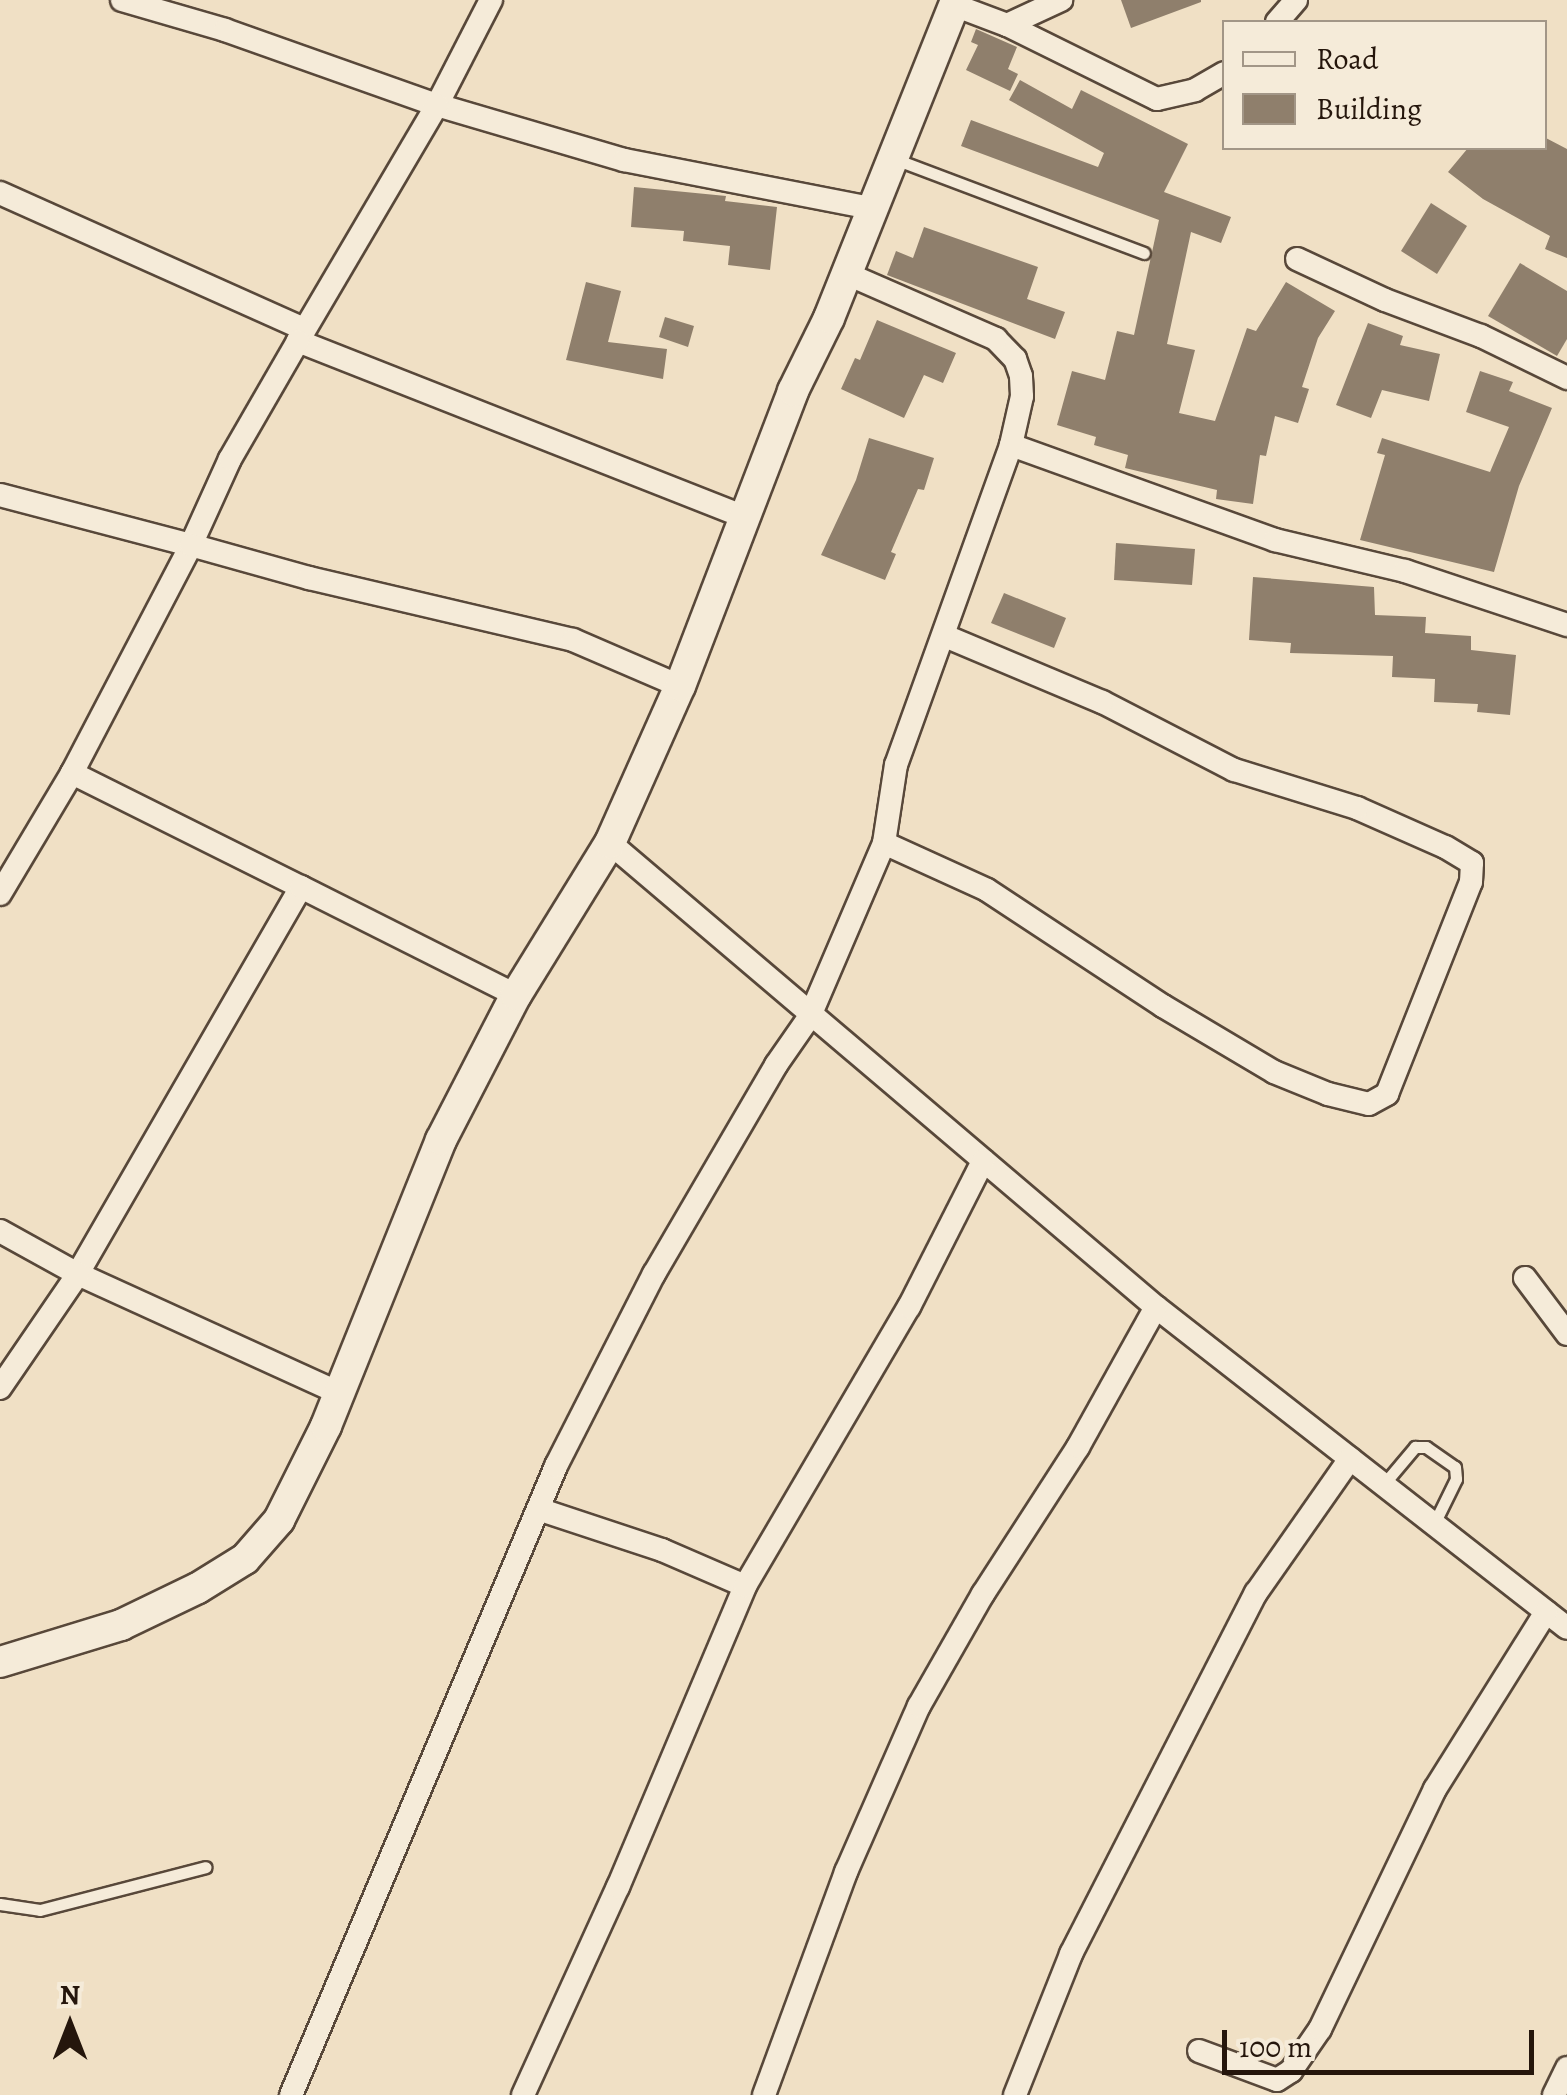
<!DOCTYPE html>
<html>
<head>
<meta charset="utf-8">
<style>
  body { margin:0 }
  #map { position:relative; width:1567px; height:2095px; overflow:hidden; background:#f0e0c5; font-family:Alegreya,serif }
  div>[style] { position:absolute }
  [style*='--x'] { left:calc(var(--x)*1px); top:calc(var(--y)*1px); width:calc(var(--w)*1px); rotate:calc(var(--a)*1deg) }
  .building>* { inset:0; background:#8f7f6c }
  .roads { filter:drop-shadow(2px 0 #58483a) drop-shadow(-2px 0 #58483a) drop-shadow(0 2px #58483a) drop-shadow(0 -2px #58483a) }
  .lane>* { height:11px; margin:-5.5px; padding:0 5.5px; transform-origin:5.5px; border-radius:5.5px; background:#f5ebd9 }
  .street>* { height:22px; margin:-11px; padding:0 11px; transform-origin:11px; border-radius:11px; background:#f5ebd9 }
  .secondary>* { height:30px; margin:-15px; padding:0 15px; transform-origin:15px; border-radius:15px; background:#f5ebd9 }
  span { translate:-50% -50%; white-space:nowrap; text-align:center; line-height:1.15; -webkit-text-stroke:8px #f5ebd9; paint-order:stroke }
  .legend { position:absolute; left:1222px; top:20px; width:325px; height:130px; box-sizing:border-box; background:#f5ebd9; border:2px solid #a29687; margin:0; padding:12px 18px; list-style:none; font-size:30px; color:#25160c }
  .legend li { display:flex; align-items:center; gap:20px; height:50px }
  .legend b { width:50px; border:2px solid #a29687 }
  .north { position:absolute; left:20px; top:1975px; width:100px; height:100px; -webkit-text-stroke:8px #f5ebd9; paint-order:stroke; rotate:0deg; font-size:28px; font-weight:700; line-height:40px; text-align:center; color:#25160c }
  .north::after { content:''; display:block; margin:auto; width:35px; height:45px; background:#25160c; clip-path:polygon(50% 0,100% 100%,50% 72%,0 100%) }
  .scale { position:absolute; left:1222px; top:2030px; width:312px; height:45px; box-sizing:border-box; border:5px solid #25160c; border-top:0; padding-left:12px; font-size:30px; line-height:35px; white-space:nowrap; color:#25160c; -webkit-text-stroke:8px #f5ebd9; paint-order:stroke }
</style>
</head>
<body>
<div id="map">
  <div class="building">
    <div style="clip-path:polygon(1121px 0,1201px 0,1201px 2px,1131px 28px)"></div>
    <div style="clip-path:polygon(976px 29px,1017px 47px,1008px 69px,1018px 74px,1010px 91px,966px 70px,978px 45px,971px 42px)"></div>
    <div style="clip-path:polygon(1020px 80px,1072px 109px,1081px 90px,1188px 144px,1164px 192px,1231px 217px,1221px 243px,1191px 232px,1167px 344px,1195px 350px,1179px 413px,1215px 421px,1247px 328px,1256px 331px,1286px 282px,1335px 311px,1318px 338px,1302px 387px,1309px 389px,1298px 423px,1275px 416px,1266px 456px,1260px 455px,1253px 504px,1216px 499px,1217px 490px,1125px 468px,1128px 455px,1094px 445px,1096px 437px,1057px 425px,1072px 371px,1105px 380px,1117px 331px,1134px 335px,1159px 220px,961px 146px,971px 120px,1098px 167px,1104px 153px,1009px 100px)"></div>
    <div style="clip-path:polygon(1544px 137px,1567px 149px,1567px 258px,1545px 249px,1550px 236px,1483px 199px,1448px 172px,1468px 148px,1544px 148px)"></div>
    <div style="clip-path:polygon(634px 187px,726px 196px,725px 201px,777px 207px,770px 270px,728px 265px,730px 246px,683px 241px,684px 231px,631px 227px)"></div>
    <div style="clip-path:polygon(1431px 203px,1467px 226px,1437px 274px,1401px 251px)"></div>
    <div style="clip-path:polygon(924px 227px,1038px 267px,1027px 299px,1065px 312px,1055px 339px,887px 275px,896px 251px,913px 258px)"></div>
    <div style="clip-path:polygon(1520px 263px,1567px 291px,1567px 339px,1557px 356px,1488px 316px)"></div>
    <div style="clip-path:polygon(586px 282px,621px 291px,608px 342px,667px 349px,663px 379px,566px 360px)"></div>
    <div style="clip-path:polygon(665px 317px,694px 326px,688px 347px,659px 337px)"></div>
    <div style="clip-path:polygon(877px 320px,956px 353px,943px 383px,924px 375px,904px 418px,841px 389px,855px 358px,860px 360px)"></div>
    <div style="clip-path:polygon(1368px 323px,1403px 336px,1400px 345px,1440px 354px,1429px 401px,1382px 390px,1371px 418px,1336px 405px)"></div>
    <div style="clip-path:polygon(1480px 371px,1513px 382px,1509px 391px,1552px 408px,1519px 486px,1494px 572px,1360px 540px,1385px 455px,1377px 453px,1382px 438px,1490px 472px,1509px 427px,1466px 412px)"></div>
    <div style="clip-path:polygon(869px 438px,934px 458px,924px 490px,918px 489px,891px 552px,896px 554px,885px 580px,821px 555px,856px 480px)"></div>
    <div style="clip-path:polygon(1116px 543px,1195px 549px,1192px 585px,1114px 580px)"></div>
    <div style="clip-path:polygon(1253px 577px,1374px 587px,1375px 615px,1426px 617px,1425px 633px,1471px 636px,1471px 650px,1516px 655px,1510px 715px,1477px 712px,1478px 704px,1434px 702px,1435px 679px,1392px 677px,1393px 656px,1290px 653px,1291px 643px,1249px 640px)"></div>
    <div style="clip-path:polygon(1004px 593px,1066px 618px,1054px 648px,991px 623px)"></div>
  </div>
  <div class="roads">
    <div class="lane">
      <div style="--x:895;--y:159;--w:266;--a:20.7"></div>
      <div style="--x:1383;--y:1485;--w:50;--a:-49.9"></div>
      <div style="--x:1415;--y:1447;--w:11;--a:0"></div>
      <div style="--x:1426;--y:1447;--w:35;--a:35"></div>
      <div style="--x:1455;--y:1467;--w:12;--a:85"></div>
      <div style="--x:1456;--y:1479;--w:50;--a:116.1"></div>
      <div style="--x:0;--y:1904;--w:40;--a:8.5"></div>
      <div style="--x:40;--y:1910;--w:171;--a:-14.5"></div>
    </div>
    <div class="street">
      <div style="--x:122;--y:0;--w:107;--a:16.2"></div>
      <div style="--x:225;--y:30;--w:225;--a:19.5"></div>
      <div style="--x:437;--y:105;--w:195;--a:16.4"></div>
      <div style="--x:624;--y:160;--w:252;--a:11"></div>
      <div style="--x:491;--y:0;--w:118;--a:117.2"></div>
      <div style="--x:437;--y:105;--w:274;--a:120.5"></div>
      <div style="--x:298;--y:341;--w:478;--a:21.5"></div>
      <div style="--x:954;--y:5;--w:57;--a:20.7"></div>
      <div style="--x:1007;--y:25;--w:167;--a:26.3"></div>
      <div style="--x:1157;--y:99;--w:39;--a:-13"></div>
      <div style="--x:1195;--y:90;--w:34;--a:-30"></div>
      <div style="--x:1277;--y:22;--w:29;--a:-49"></div>
      <div style="--x:1007;--y:25;--w:60;--a:-24.8"></div>
      <div style="--x:0;--y:193;--w:333;--a:24.1"></div>
      <div style="--x:1297;--y:259;--w:97;--a:25"></div>
      <div style="--x:1385;--y:300;--w:103;--a:20.6"></div>
      <div style="--x:1481;--y:336;--w:96;--a:26"></div>
      <div style="--x:1011;--y:445;--w:281;--a:19.8"></div>
      <div style="--x:1275;--y:540;--w:134;--a:13.4"></div>
      <div style="--x:1405;--y:571;--w:171;--a:18.4"></div>
      <div style="--x:0;--y:495;--w:197;--a:14.7"></div>
      <div style="--x:191;--y:545;--w:94;--a:-65.6"></div>
      <div style="--x:230;--y:459;--w:136;--a:-60"></div>
      <div style="--x:72;--y:773;--w:256;--a:26.5"></div>
      <div style="--x:301;--y:887;--w:447;--a:120"></div>
      <div style="--x:78;--y:1274;--w:285;--a:24.5"></div>
      <div style="--x:610;--y:843;--w:717;--a:40.36"></div>
      <div style="--x:1156;--y:1307;--w:521;--a:37.99"></div>
      <div style="--x:884;--y:843;--w:113;--a:24.5"></div>
      <div style="--x:987;--y:890;--w:211;--a:33.4"></div>
      <div style="--x:1163;--y:1006;--w:129;--a:30.7"></div>
      <div style="--x:1274;--y:1072;--w:58;--a:22.2"></div>
      <div style="--x:1328;--y:1094;--w:42;--a:13.7"></div>
      <div style="--x:1369;--y:1104;--w:21;--a:-29"></div>
      <div style="--x:1387;--y:1094;--w:228;--a:-68.4"></div>
      <div style="--x:1471;--y:882;--w:19;--a:-87"></div>
      <div style="--x:1472;--y:863;--w:31;--a:-149"></div>
      <div style="--x:1445;--y:847;--w:96;--a:-156.1"></div>
      <div style="--x:1357;--y:808;--w:129;--a:-162.8"></div>
      <div style="--x:1234;--y:770;--w:148;--a:-152.7"></div>
      <div style="--x:1102;--y:702;--w:170;--a:-157.2"></div>
      <div style="--x:301;--y:887;--w:241;--a:26.7"></div>
      <div style="--x:0;--y:894;--w:141;--a:-59.2"></div>
      <div style="--x:72;--y:773;--w:257;--a:-62.4"></div>
      <div style="--x:191;--y:545;--w:123;--a:15.6"></div>
      <div style="--x:309;--y:578;--w:271;--a:13.2"></div>
      <div style="--x:573;--y:640;--w:116;--a:23.3"></div>
      <div style="--x:0;--y:1231;--w:89;--a:28.9"></div>
      <div style="--x:78;--y:1274;--w:138;--a:124.4"></div>
      <div style="--x:1525;--y:1278;--w:70;--a:53.1"></div>
      <div style="--x:538;--y:1509;--w:131;--a:18.3"></div>
      <div style="--x:662;--y:1550;--w:90;--a:23.4"></div>
      <div style="--x:1199;--y:2051;--w:83;--a:20.4"></div>
      <div style="--x:1277;--y:2080;--w:17;--a:-33"></div>
      <div style="--x:1291;--y:2071;--w:51;--a:-55.4"></div>
      <div style="--x:1320;--y:2029;--w:266;--a:-64.4"></div>
      <div style="--x:1435;--y:1789;--w:209;--a:-57.9"></div>
      <div style="--x:291;--y:2095;--w:683;--a:-67.15"></div>
      <div style="--x:556;--y:1466;--w:216;--a:-63"></div>
      <div style="--x:654;--y:1274;--w:242;--a:-59.7"></div>
      <div style="--x:776;--y:1065;--w:60;--a:-55.2"></div>
      <div style="--x:810;--y:1016;--w:188;--a:-66.8"></div>
      <div style="--x:884;--y:843;--w:79;--a:-81.3"></div>
      <div style="--x:896;--y:765;--w:340;--a:-70.2"></div>
      <div style="--x:1011;--y:445;--w:50;--a:-77.3"></div>
      <div style="--x:1022;--y:396;--w:20;--a:-93"></div>
      <div style="--x:1021;--y:376;--w:18;--a:-109"></div>
      <div style="--x:1015;--y:359;--w:28;--a:-134"></div>
      <div style="--x:996;--y:339;--w:165;--a:-156.4"></div>
      <div style="--x:523;--y:2095;--w:229;--a:-65.5"></div>
      <div style="--x:618;--y:1887;--w:327;--a:-67.1"></div>
      <div style="--x:745;--y:1586;--w:324;--a:-59.6"></div>
      <div style="--x:909;--y:1307;--w:164;--a:-63.1"></div>
      <div style="--x:764;--y:2095;--w:238;--a:-69.8"></div>
      <div style="--x:846;--y:1872;--w:181;--a:-66.3"></div>
      <div style="--x:919;--y:1706;--w:129;--a:-60.3"></div>
      <div style="--x:983;--y:1594;--w:175;--a:-57.1"></div>
      <div style="--x:1078;--y:1447;--w:160;--a:-60.9"></div>
      <div style="--x:1015;--y:2095;--w:152;--a:-68.3"></div>
      <div style="--x:1071;--y:1954;--w:406;--a:-62.9"></div>
      <div style="--x:1256;--y:1593;--w:164;--a:-55"></div>
      <div style="--x:1554;--y:2095;--w:30;--a:-64"></div>
    </div>
    <div class="secondary">
      <div style="--x:0;--y:1662;--w:127;--a:-17"></div>
      <div style="--x:121;--y:1625;--w:85;--a:-25.7"></div>
      <div style="--x:198;--y:1588;--w:55;--a:-31.7"></div>
      <div style="--x:245;--y:1559;--w:52;--a:-48.9"></div>
      <div style="--x:279;--y:1520;--w:105;--a:-63.4"></div>
      <div style="--x:326;--y:1426;--w:308;--a:-68.1"></div>
      <div style="--x:441;--y:1140;--w:163;--a:-62.7"></div>
      <div style="--x:516;--y:995;--w:179;--a:-58.3"></div>
      <div style="--x:610;--y:843;--w:172;--a:-66"></div>
      <div style="--x:680;--y:686;--w:316;--a:-69"></div>
      <div style="--x:793;--y:391;--w:81;--a:-63.7"></div>
      <div style="--x:829;--y:318;--w:342;--a:-68.2"></div>
    </div>
  </div>
  <ul class="legend">
  <li><b style="height:12px;background:#f5ebd9"></b>Road</li>
  <li><b style="height:28px;background:#8f7f6c"></b>Building</li>
  </ul>
  <div class="north">N</div>
  <div class="scale">100 m</div>
</div>
</body>
</html>
